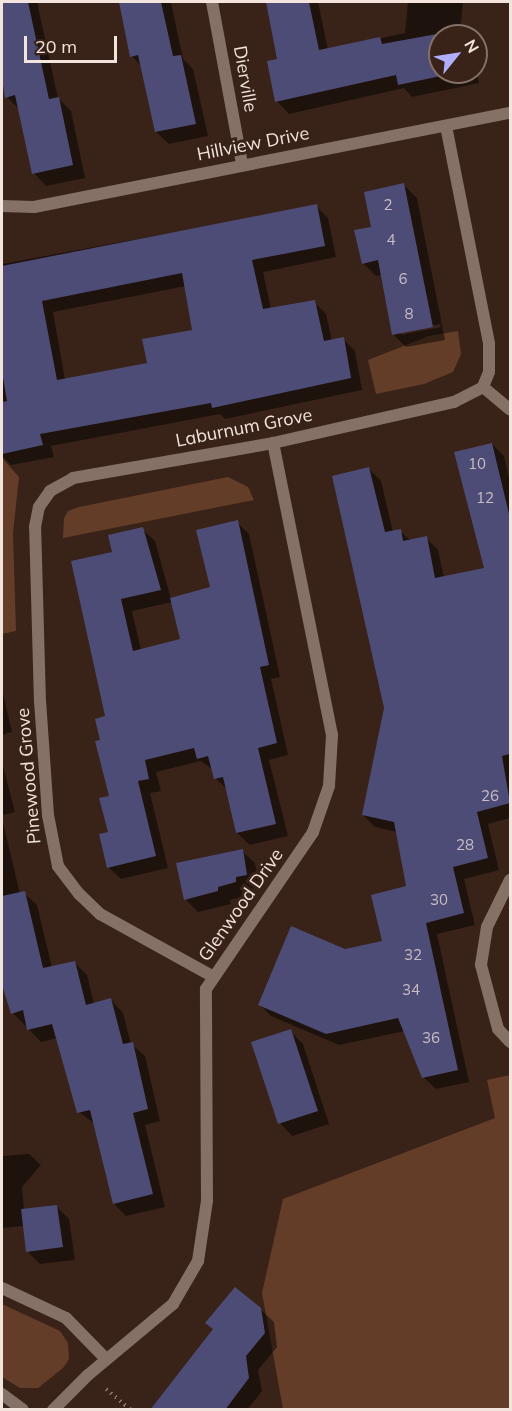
<!DOCTYPE html>
<html>
<head>
<meta charset="utf-8">
<style>
  body { margin:0 }
  #map { position:relative; width:512px; height:1411px; overflow:hidden; background:#392318; font-family:Mulish,sans-serif }
  div>[style] { position:absolute }
  [style*='--x'] { left:calc(var(--x)*1px); top:calc(var(--y)*1px); width:calc(var(--w)*1px); rotate:calc(var(--a)*1deg) }
  .green>* { inset:0; background:#643d28 }
  .shadow>* { inset:0; background:#0007 }
  .building>* { inset:0; background:#4c4c76 }
  .path>* { height:4px; margin-top:-2px; transform-origin:0; background:repeating-linear-gradient(90deg,#8a776d 0 1.5px,transparent 0 6px) }
  .minor>* { height:12px; margin:-6px; padding:0 6px; transform-origin:6px; border-radius:6px; background:#867167 }
  .tertiary>* { height:12px; margin:-6px; padding:0 6px; transform-origin:6px; border-radius:6px; background:#867167 }
  span { translate:-50% -50%; white-space:nowrap; text-align:center; line-height:1.15; -webkit-text-stroke:6px #392318; paint-order:stroke }
  .number-label { font-size:15px; color:#c9bec3 }
  .number-label span { -webkit-text-stroke-width:0 }
  .street-label { font-size:18px; color:#f3e4dd }
  .frame { position:absolute; inset:0; border:3px solid #f3e4dd; pointer-events:none }
  .north { position:absolute; left:428px; top:24px; width:60px; height:60px; box-sizing:border-box; background:#392318; border:2px solid #837067; border-radius:50%; rotate:60deg; font-size:16px; font-weight:700; line-height:24px; text-align:center; color:#f3e4dd }
  .north::after { content:''; display:block; margin:auto; width:21px; height:27px; background:#aeaefb; clip-path:polygon(50% 0,100% 100%,50% 72%,0 100%) }
  .scale { position:absolute; left:24px; top:36px; width:93px; height:27px; box-sizing:border-box; border:3px solid #f3e4dd; border-top:0; padding-left:8px; font-size:18px; line-height:21px; white-space:nowrap; color:#f3e4dd; -webkit-text-stroke:4px #392318; paint-order:stroke }
</style>
</head>
<body>
<div id="map">
  <div class="green">
    <div style="clip-path:polygon(458px 331px,461px 354px,453px 372px,424px 384px,376px 394px,368px 360px,429px 336px)"></div>
    <div style="clip-path:polygon(2px 458px,19px 477px,13px 533px,16px 631px,2px 634px)"></div>
    <div style="clip-path:polygon(228px 477px,248px 487px,254px 500px,63px 538px,64px 518px,68px 511px,79px 507px)"></div>
    <div style="clip-path:polygon(510px 1075px,510px 1409px,283px 1409px,262px 1293px,283px 1199px,495px 1118px,487px 1080px)"></div>
    <div style="clip-path:polygon(2px 1304px,60px 1331px,68px 1343px,69px 1359px,63px 1368px,38px 1388px,20px 1388px,2px 1377px)"></div>
  </div>
  <div class="shadow">
    <div style="clip-path:polygon(2px 2px,37px 2px,58px 98px,71px 111px,85px 178px,46px 186px,34px 173px,20px 110px,7px 97px,2px 73px)"></div>
    <div style="clip-path:polygon(120px 2px,171px 2px,183px 59px,193px 69px,208px 136px,169px 144px,156px 132px,142px 67px,132px 56px)"></div>
    <div style="clip-path:polygon(267px 2px,318px 2px,328px 50px,405px 33px,408px 2px,463px 2px,460px 33px,463px 36px,440px 36px,440px 72px,476px 70px,479px 83px,412px 97px,404px 88px,289px 114px,277px 101px,279px 60px)"></div>
    <div style="clip-path:polygon(evenodd,404px 185px,417px 198px,445px 340px,406px 347px,393px 334px,382px 275px,376px 276px,363px 263px,373px 228px,404px 185px,440px 324px,441px 327px,401px 335px,401px 332px,440px 324px)"></div>
    <div style="clip-path:polygon(evenodd,316px 206px,328px 218px,336px 257px,263px 272px,271px 309px,314px 302px,326px 314px,332px 341px,343px 339px,355px 351px,362px 390px,225px 419px,220px 414px,51px 446px,54px 457px,11px 465px,2px 456px,2px 264px,316px 206px,186px 286px,193px 331px,148px 364px,65px 380px,53px 312px,186px 286px)"></div>
    <div style="clip-path:polygon(492px 444px,504px 456px,510px 483px,510px 818px,488px 824px,499px 870px,464px 879px,475px 925px,437px 934px,469px 1082px,436px 1089px,423px 1077px,405px 1031px,339px 1045px,271px 1016px,259px 1004px,384px 942px,408px 888px,397px 832px,375px 827px,363px 815px,385px 708px,369px 469px,381px 481px,393px 532px,400px 531px,411px 541px,426px 538px,438px 550px,444px 578px,486px 569px)"></div>
    <div style="clip-path:polygon(evenodd,237px 522px,249px 534px,280px 677px,271px 679px,288px 755px,269px 760px,288px 836px,250px 845px,237px 833px,228px 790px,215px 778px,213px 770px,201px 761px,156px 772px,161px 791px,150px 793px,168px 868px,121px 879px,108px 867px,110px 797px,101px 741px,107px 717px,114px 553px,142px 529px,155px 541px,171px 599px,211px 589px,237px 522px,172px 602px,181px 640px,141px 650px,132px 611px,172px 602px)"></div>
    <div style="clip-path:polygon(2px 689px,12px 732px,2px 735px)"></div>
    <div style="clip-path:polygon(2px 762px,15px 812px,2px 815px)"></div>
    <div style="clip-path:polygon(2px 818px,20px 894px,24px 893px,37px 905px,52px 968px,75px 963px,87px 975px,94px 1004px,111px 1000px,123px 1013px,131px 1044px,145px 1056px,160px 1121px,145px 1125px,165px 1207px,126px 1216px,114px 1204px,95px 1124px,79px 1112px,57px 1038px,41px 1042px,13px 1013px,2px 967px)"></div>
    <div style="clip-path:polygon(242px 851px,255px 863px,259px 887px,248px 890px,248px 895px,230px 900px,231px 904px,198px 912px,185px 899px)"></div>
    <div style="clip-path:polygon(290px 1031px,303px 1044px,329px 1124px,292px 1136px,280px 1123px)"></div>
    <div style="clip-path:polygon(29px 1154px,41px 1165px,22px 1187px,24px 1210px,57px 1207px,69px 1219px,75px 1260px,40px 1264px,27px 1251px,24px 1226px,2px 1228px,2px 1156px)"></div>
    <div style="clip-path:polygon(260px 1309px,274px 1322px,277px 1347px,258px 1370px,262px 1391px,247px 1410px,152px 1410px)"></div>
  </div>
  <div class="building">
    <div style="clip-path:polygon(2px 2px,28px 2px,49px 99px,59px 97px,73px 165px,32px 174px,15px 95px,5px 98px,2px 79px)"></div>
    <div style="clip-path:polygon(119px 2px,161px 2px,173px 56px,181px 55px,196px 124px,155px 132px,138px 55px,130px 57px)"></div>
    <div style="clip-path:polygon(266px 2px,309px 2px,319px 50px,380px 37px,382px 44px,459px 30px,460px 36px,440px 36px,440px 72px,460px 72px,398px 85px,396px 75px,275px 102px,267px 61px,277px 59px)"></div>
    <div style="clip-path:polygon(404px 183px,433px 327px,392px 335px,378px 260px,362px 264px,354px 230px,371px 227px,364px 192px)"></div>
    <div style="clip-path:polygon(evenodd,317px 204px,325px 246px,252px 260px,263px 309px,315px 300px,324px 341px,344px 337px,351px 378px,212px 408px,211px 403px,40px 434px,43px 445px,2px 454px,2px 402px,7px 401px,2px 372px,2px 266px,317px 204px,182px 273px,192px 330px,142px 339px,147px 363px,57px 380px,42px 301px,182px 273px)"></div>
    <div style="clip-path:polygon(492px 443px,510px 518px,510px 754px,502px 756px,510px 803px,477px 812px,488px 858px,453px 867px,464px 913px,426px 923px,458px 1070px,422px 1078px,398px 1018px,326px 1034px,258px 1005px,291px 926px,345px 949px,382px 941px,371px 895px,406px 886px,394px 822px,362px 815px,384px 708px,332px 476px,369px 467px,385px 532px,401px 529px,403px 541px,427px 536px,435px 578px,484px 568px,454px 452px)"></div>
    <div style="clip-path:polygon(238px 520px,269px 665px,260px 667px,277px 743px,258px 748px,276px 824px,236px 833px,223px 777px,214px 779px,208px 756px,197px 759px,194px 748px,145px 760px,149px 779px,138px 781px,156px 856px,107px 868px,99px 834px,108px 832px,99px 798px,109px 796px,95px 741px,100px 740px,95px 719px,105px 716px,71px 561px,112px 552px,108px 535px,143px 527px,161px 590px,121px 599px,133px 651px,180px 639px,170px 598px,210px 587px,196px 530px)"></div>
    <div style="clip-path:polygon(243px 849px,247px 875px,236px 877px,236px 882px,218px 887px,218px 891px,184px 900px,176px 863px)"></div>
    <div style="clip-path:polygon(25px 891px,43px 968px,75px 961px,86px 1005px,111px 998px,123px 1044px,133px 1042px,148px 1109px,133px 1113px,153px 1194px,113px 1204px,90px 1110px,77px 1113px,52px 1024px,27px 1030px,23px 1010px,11px 1014px,2px 985px,2px 896px)"></div>
    <div style="clip-path:polygon(291px 1029px,318px 1111px,278px 1124px,251px 1042px)"></div>
    <div style="clip-path:polygon(57px 1205px,63px 1247px,26px 1252px,21px 1209px)"></div>
    <div style="clip-path:polygon(235px 1287px,261px 1308px,265px 1333px,246px 1356px,249px 1378px,225px 1410px,150px 1410px,213px 1329px,205px 1323px)"></div>
  </div>
  <div class="path">
    <div style="--x:106;--y:1389;--w:33;--a:40"></div>
  </div>
  <div class="minor">
    <div style="--x:212;--y:2;--w:165;--a:79.5"></div>
    <div style="--x:446;--y:126;--w:222;--a:78.8"></div>
    <div style="--x:489;--y:344;--w:28;--a:90"></div>
    <div style="--x:489;--y:372;--w:16;--a:112"></div>
    <div style="--x:2;--y:206;--w:32;--a:2"></div>
    <div style="--x:34;--y:207;--w:485;--a:-11.2"></div>
    <div style="--x:483;--y:387;--w:35;--a:40"></div>
    <div style="--x:510;--y:880;--w:52;--a:116.1"></div>
    <div style="--x:487;--y:927;--w:38;--a:99"></div>
    <div style="--x:481;--y:965;--w:66;--a:75.1"></div>
    <div style="--x:498;--y:1029;--w:18;--a:47"></div>
    <div style="--x:212;--y:976;--w:128;--a:-151"></div>
    <div style="--x:100;--y:914;--w:29;--a:-136"></div>
    <div style="--x:79;--y:894;--w:35;--a:-127"></div>
    <div style="--x:58;--y:866;--w:52;--a:-101.1"></div>
    <div style="--x:48;--y:815;--w:113;--a:-94"></div>
    <div style="--x:40;--y:702;--w:175;--a:-91.6"></div>
    <div style="--x:35;--y:527;--w:20;--a:-79"></div>
    <div style="--x:39;--y:507;--w:19;--a:-55"></div>
    <div style="--x:50;--y:491;--w:26;--a:-29"></div>
    <div style="--x:73;--y:478;--w:203;--a:-9.9"></div>
    <div style="--x:273;--y:443;--w:186;--a:-12.8"></div>
    <div style="--x:454;--y:402;--w:33;--a:-27"></div>
    <div style="--x:2;--y:1288;--w:71;--a:25.1"></div>
    <div style="--x:66;--y:1318;--w:57;--a:45.7"></div>
    <div style="--x:53;--y:1410;--w:49;--a:-45"></div>
    <div style="--x:88;--y:1375;--w:111;--a:-39.9"></div>
    <div style="--x:173;--y:1304;--w:50;--a:-59.8"></div>
    <div style="--x:198;--y:1261;--w:61;--a:-81.5"></div>
    <div style="--x:207;--y:1201;--w:212;--a:-90.3"></div>
    <div style="--x:206;--y:989;--w:190;--a:-55.7"></div>
    <div style="--x:313;--y:832;--w:49;--a:-70.8"></div>
    <div style="--x:329;--y:786;--w:51;--a:-86.6"></div>
    <div style="--x:332;--y:735;--w:298;--a:-101.4"></div>
  </div>
  <div class="tertiary">
    <div style="--x:2;--y:1394;--w:26;--a:37"></div>
  </div>
  <div class="number-label">
    <span style="left:388px;top:205px">2</span>
    <span style="left:391px;top:240px">4</span>
    <span style="left:403px;top:279px">6</span>
    <span style="left:409px;top:314px">8</span>
    <span style="left:477px;top:464px">10</span>
    <span style="left:485px;top:498px">12</span>
    <span style="left:490px;top:796px">26</span>
    <span style="left:465px;top:845px">28</span>
    <span style="left:439px;top:900px">30</span>
    <span style="left:413px;top:955px">32</span>
    <span style="left:411px;top:990px">34</span>
    <span style="left:431px;top:1038px">36</span>
  </div>
  <div class="street-label">
    <span style="left:245px;top:79px;rotate:80deg">Dierville</span>
    <span style="left:253px;top:144px;rotate:-11deg">Hillview Drive</span>
    <span style="left:244px;top:428px;rotate:-11deg">Laburnum Grove</span>
    <span style="left:29px;top:776px;rotate:-95deg">Pinewood Grove</span>
    <span style="left:241px;top:905px;rotate:-55deg">Glenwood Drive</span>
  </div>
  <div class="frame"></div>
  <div class="north">N</div>
  <div class="scale">20 m</div>
</div>
</body>
</html>
